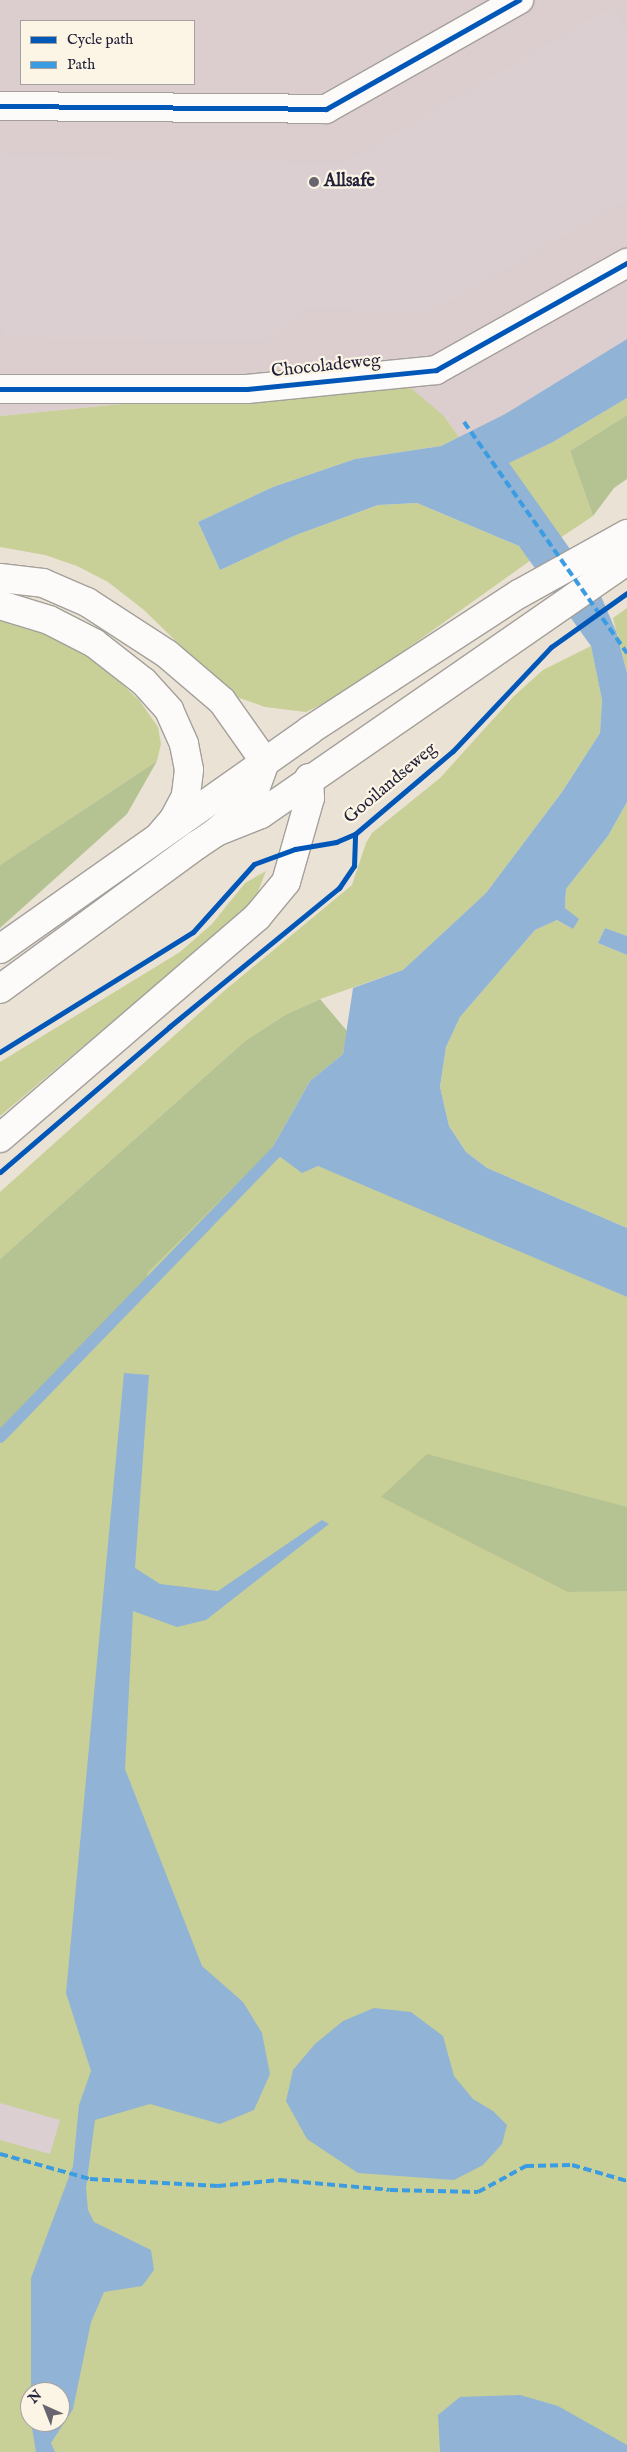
<!DOCTYPE html>
<html>
<head>
<meta charset="utf-8">
<style>
  body { margin:0 }
  #map { position:relative; width:627px; height:2452px; overflow:hidden; background:#eae2d4; font-family:"IM FELL English",serif }
  div>[style] { position:absolute }
  [style*='--x'] { left:calc(var(--x)*1px); top:calc(var(--y)*1px); width:calc(var(--w)*1px); rotate:calc(var(--a)*1deg) }
  .industrial>* { inset:0; background:#dccecf }
  .green>* { inset:0; background:#c8d098 }
  .forest>* { inset:0; background:#b5c292 }
  .water>* { inset:0; background:#90b3d6 }
  .stream>* { height:12px; margin:-6px; padding:0 6px; transform-origin:6px; border-radius:6px; background:#90b3d6 }
  .building>* { inset:0; background:#dbcfd1 }
  .roads { filter:drop-shadow(1px 0 #a49f9a) drop-shadow(-1px 0 #a49f9a) drop-shadow(0 1px #a49f9a) drop-shadow(0 -1px #a49f9a) }
  .street>* { height:28px; margin:-14px; padding:0 14px; transform-origin:14px; border-radius:14px; background:#fcfbf9 }
  .secondary>* { height:28px; margin:-14px; padding:0 14px; transform-origin:14px; border-radius:14px; background:#fcfbf9 }
  .primary>* { height:28px; margin:-14px; padding:0 14px; transform-origin:14px; border-radius:14px; background:#fcfbf9 }
  .quiet>* { height:4px; margin-top:-2px; transform-origin:0; background:repeating-linear-gradient(90deg,#3c9ce2 0 8px,transparent 0 12px) }
  .cycleway>* { height:5px; margin:-2.5px; padding:0 2.5px; transform-origin:2.5px; border-radius:2.5px; background:#0057b8 }
  .dots>* { width:14px; height:14px; translate:-50% -50%; box-sizing:border-box; border:2px solid #fcf5e5; border-radius:50% }
  span { translate:-50% -50%; white-space:nowrap; text-align:center; line-height:1.15; -webkit-text-stroke:4.5px #fcf5e5; paint-order:stroke }
  .poi-label { font-size:18px; color:#22223b; font-weight:700 }
  .left { translate:0 -50%; text-align:left }
  .street-label { font-size:18px; color:#22223b }
  .legend { position:absolute; left:20px; top:20px; width:175px; height:65px; box-sizing:border-box; background:#fcf5e5; border:1px solid #a5a1a1; margin:0; padding:6px 9px; list-style:none; font-size:15px; color:#22223b }
  .legend li { display:flex; align-items:center; gap:10px; height:25px }
  .legend b { width:25px; border:1px solid #a5a1a1 }
  .north { position:absolute; left:20px; top:2382px; width:50px; height:50px; box-sizing:border-box; background:#fcf5e5; border:1px solid #a5a1a1; border-radius:50%; rotate:316deg; font-size:14px; font-weight:700; line-height:20px; text-align:center; color:#22223b }
  .north::after { content:''; display:block; margin:auto; width:18px; height:22px; background:#686571; clip-path:polygon(50% 0,100% 100%,50% 72%,0 100%) }
</style>
</head>
<body>
<div id="map">
  <div class="industrial">
    <div style="clip-path:polygon(evenodd,0 0,627px 0,627px 339px,505px 414px,459px 437px,444px 416px,334px 383px,0 416px,0 0,21px 21px,194px 21px,194px 84px,21px 84px,21px 21px)"></div>
  </div>
  <div class="green">
    <div style="clip-path:polygon(334px 383px,405px 383px,444px 416px,459px 437px,441px 446px,355px 459px,273px 487px,198px 522px,220px 570px,296px 535px,378px 505px,417px 503px,519px 546px,531px 560px,345px 693px,306px 712px,265px 707px,231px 695px,144px 610px,108px 582px,77px 566px,45px 555px,0 547px,0 416px)"></div>
    <div style="clip-path:polygon(627px 398px,627px 415px,570px 451px,593px 516px,560px 538px,508px 463px,553px 442px)"></div>
    <div style="clip-path:polygon(627px 608px,627px 673px,613px 618px)"></div>
    <div style="clip-path:polygon(0 621px,57px 638px,96px 660px,139px 700px,158px 727px,161px 744px,157px 761px,0 865px)"></div>
    <div style="clip-path:polygon(591px 646px,602px 700px,600px 733px,562px 792px,486px 893px,403px 970px,320px 999px,285px 1015px,245px 1041px,0 1259px,0 1192px,224px 991px,352px 885px,366px 843px,372px 833px,440px 778px,514px 696px,543px 670px)"></div>
    <div style="clip-path:polygon(627px 802px,627px 936px,605px 928px,598px 943px,627px 955px,627px 1228px,487px 1168px,466px 1152px,449px 1126px,440px 1087px,446px 1047px,460px 1017px,535px 930px,557px 920px,573px 929px,565px 908px,566px 889px,608px 836px)"></div>
    <div style="clip-path:polygon(266px 871px,257px 894px,237px 917px,0 1116px,0 1062px,180px 952px,212px 924px,245px 883px)"></div>
    <div style="clip-path:polygon(evenodd,257px 1144px,313px 1168px,318px 1166px,373px 1187px,627px 1297px,627px 2452px,0 2452px,0 1403px,257px 1144px,30px 2392px,60px 2392px,60px 2422px,30px 2422px,30px 2392px)"></div>
  </div>
  <div class="forest">
    <div style="clip-path:polygon(627px 415px,627px 479px,614px 488px,593px 516px,570px 451px)"></div>
    <div style="clip-path:polygon(157px 761px,127px 814px,0 928px,0 865px)"></div>
    <div style="clip-path:polygon(320px 999px,347px 1031px,343px 1054px,310px 1081px,271px 1150px,148px 1272px,140px 1300px,0 1432px,0 1259px,245px 1041px,285px 1015px)"></div>
    <div style="clip-path:polygon(427px 1454px,627px 1507px,627px 1591px,568px 1592px,381px 1497px)"></div>
  </div>
  <div class="water">
    <div style="clip-path:polygon(627px 339px,627px 398px,553px 442px,509px 463px,597px 587px,616px 631px,627px 673px,627px 802px,608px 836px,566px 889px,565px 908px,579px 919px,573px 929px,557px 920px,535px 930px,460px 1017px,446px 1047px,440px 1087px,449px 1126px,466px 1152px,487px 1168px,627px 1228px,627px 1297px,318px 1166px,302px 1173px,271px 1150px,310px 1081px,343px 1054px,353px 988px,403px 970px,486px 893px,562px 792px,600px 733px,602px 700px,591px 646px,519px 546px,417px 503px,378px 505px,296px 535px,220px 570px,198px 522px,273px 487px,355px 459px,441px 446px,505px 414px)"></div>
    <div style="clip-path:polygon(605px 928px,627px 936px,627px 955px,598px 943px)"></div>
    <div style="clip-path:polygon(124px 1373px,149px 1375px,135px 1568px,160px 1584px,218px 1591px,322px 1520px,329px 1524px,206px 1620px,177px 1627px,133px 1611px,125px 1769px,202px 1966px,243px 2002px,262px 2033px,270px 2074px,254px 2110px,220px 2124px,150px 2104px,95px 2120px,86px 2188px,88px 2210px,94px 2222px,151px 2250px,154px 2270px,142px 2286px,104px 2292px,91px 2322px,73px 2409px,51px 2443px,55px 2452px,36px 2452px,31px 2422px,60px 2422px,60px 2392px,31px 2392px,31px 2278px,73px 2166px,79px 2105px,91px 2071px,66px 1993px)"></div>
    <div style="clip-path:polygon(374px 2008px,411px 2012px,443px 2036px,454px 2076px,473px 2099px,493px 2111px,507px 2125px,502px 2144px,483px 2165px,454px 2180px,358px 2173px,307px 2139px,286px 2101px,293px 2070px,315px 2044px,343px 2021px)"></div>
    <div style="clip-path:polygon(520px 2395px,558px 2406px,627px 2445px,627px 2452px,440px 2452px,438px 2415px,460px 2397px)"></div>
  </div>
  <div class="stream">
    <div style="--x:0;--y:1437;--w:412;--a:-45.9"></div>
  </div>
  <div class="building">
    <div style="clip-path:polygon(613px 6px,627px 34px,627px 200px,426px 315px,424px 311px,304px 309px,269px 342px,7px 338px,0 327px,0 154px,342px 164px)"></div>
    <div style="clip-path:polygon(0 2103px,60px 2120px,50px 2154px,0 2140px)"></div>
  </div>
  <div class="roads">
    <div class="street">
      <div style="--x:0;--y:106;--w:326;--a:0.5"></div>
      <div style="--x:326;--y:109;--w:222;--a:-29.5"></div>
      <div style="--x:0;--y:389;--w:247;--a:0"></div>
      <div style="--x:247;--y:389;--w:190;--a:-5.7"></div>
      <div style="--x:436;--y:370;--w:219;--a:-29.3"></div>
    </div>
    <div class="secondary">
      <div style="--x:0;--y:578;--w:43;--a:6.6"></div>
      <div style="--x:43;--y:583;--w:48;--a:23.4"></div>
      <div style="--x:87;--y:602;--w:95;--a:33"></div>
      <div style="--x:167;--y:654;--w:72;--a:40.5"></div>
      <div style="--x:222;--y:701;--w:75;--a:54.8"></div>
      <div style="--x:265;--y:762;--w:30;--a:110"></div>
      <div style="--x:255;--y:790;--w:29;--a:126"></div>
      <div style="--x:238;--y:813;--w:29;--a:139"></div>
      <div style="--x:0;--y:605;--w:51;--a:17"></div>
      <div style="--x:49;--y:620;--w:51;--a:27.1"></div>
      <div style="--x:94;--y:643;--w:63;--a:38"></div>
      <div style="--x:144;--y:682;--w:38;--a:48"></div>
      <div style="--x:169;--y:710;--w:37;--a:66"></div>
      <div style="--x:184;--y:744;--w:26;--a:79"></div>
      <div style="--x:189;--y:770;--w:26;--a:97"></div>
      <div style="--x:186;--y:796;--w:26;--a:118"></div>
      <div style="--x:174;--y:819;--w:20;--a:131"></div>
      <div style="--x:0;--y:1138;--w:339;--a:-40.7"></div>
      <div style="--x:257;--y:917;--w:45;--a:-50.4"></div>
      <div style="--x:286;--y:882;--w:87;--a:-74.1"></div>
      <div style="--x:310;--y:798;--w:20;--a:-93"></div>
    </div>
    <div class="primary">
      <div style="--x:0;--y:949;--w:380;--a:-35.2"></div>
      <div style="--x:310;--y:730;--w:249;--a:-33.1"></div>
      <div style="--x:519;--y:594;--w:124;--a:-29.1"></div>
      <div style="--x:0;--y:989;--w:244;--a:-36.2"></div>
      <div style="--x:197;--y:845;--w:23;--a:-34"></div>
      <div style="--x:216;--y:832;--w:48;--a:-21.8"></div>
      <div style="--x:261;--y:814;--w:445;--a:-34.7"></div>
    </div>
  </div>
  <div class="quiet">
    <div style="--x:464;--y:422;--w:283;--a:54.8"></div>
    <div style="--x:0;--y:2154;--w:93;--a:15.5"></div>
    <div style="--x:90;--y:2179;--w:128;--a:3.1"></div>
    <div style="--x:218;--y:2186;--w:61;--a:-5.6"></div>
    <div style="--x:279;--y:2180;--w:111;--a:5.1"></div>
    <div style="--x:390;--y:2190;--w:88;--a:1.3"></div>
    <div style="--x:478;--y:2192;--w:55;--a:-28.4"></div>
    <div style="--x:526;--y:2166;--w:46;--a:-1.2"></div>
    <div style="--x:572;--y:2165;--w:57;--a:16.2"></div>
  </div>
  <div class="cycleway">
    <div style="--x:0;--y:106;--w:326;--a:0.5"></div>
    <div style="--x:326;--y:109;--w:222;--a:-29.5"></div>
    <div style="--x:0;--y:389;--w:247;--a:0"></div>
    <div style="--x:247;--y:389;--w:190;--a:-5.7"></div>
    <div style="--x:436;--y:370;--w:219;--a:-29.3"></div>
    <div style="--x:0;--y:1052;--w:227;--a:-31.9"></div>
    <div style="--x:193;--y:932;--w:91;--a:-48.1"></div>
    <div style="--x:254;--y:864;--w:44;--a:-20.1"></div>
    <div style="--x:295;--y:849;--w:42;--a:-9.7"></div>
    <div style="--x:336;--y:842;--w:21;--a:-23"></div>
    <div style="--x:355;--y:834;--w:128;--a:-40.3"></div>
    <div style="--x:453;--y:751;--w:143;--a:-46.7"></div>
    <div style="--x:551;--y:647;--w:93;--a:-35.4"></div>
    <div style="--x:0;--y:1172;--w:223;--a:-40.6"></div>
    <div style="--x:169;--y:1027;--w:220;--a:-39.3"></div>
    <div style="--x:339;--y:888;--w:27;--a:-56"></div>
    <div style="--x:354;--y:866;--w:32;--a:-88"></div>
  </div>
  <div class="dots">
    <div style="left:314px;top:182px;background:#686571"></div>
  </div>
  <div class="poi-label">
    <span class="left" style="left:324px;top:182px">Allsafe</span>
  </div>
  <div class="street-label">
    <span style="left:326px;top:367px;rotate:-6deg">Chocoladeweg</span>
    <span style="left:391px;top:784px;rotate:-40deg">Gooilandseweg</span>
  </div>
  <ul class="legend">
  <li><b style="height:6px;background:#0057b8"></b>Cycle path</li>
  <li><b style="height:6px;background:#3c9ce2"></b>Path</li>
  </ul>
  <div class="north">N</div>
</div>
</body>
</html>
